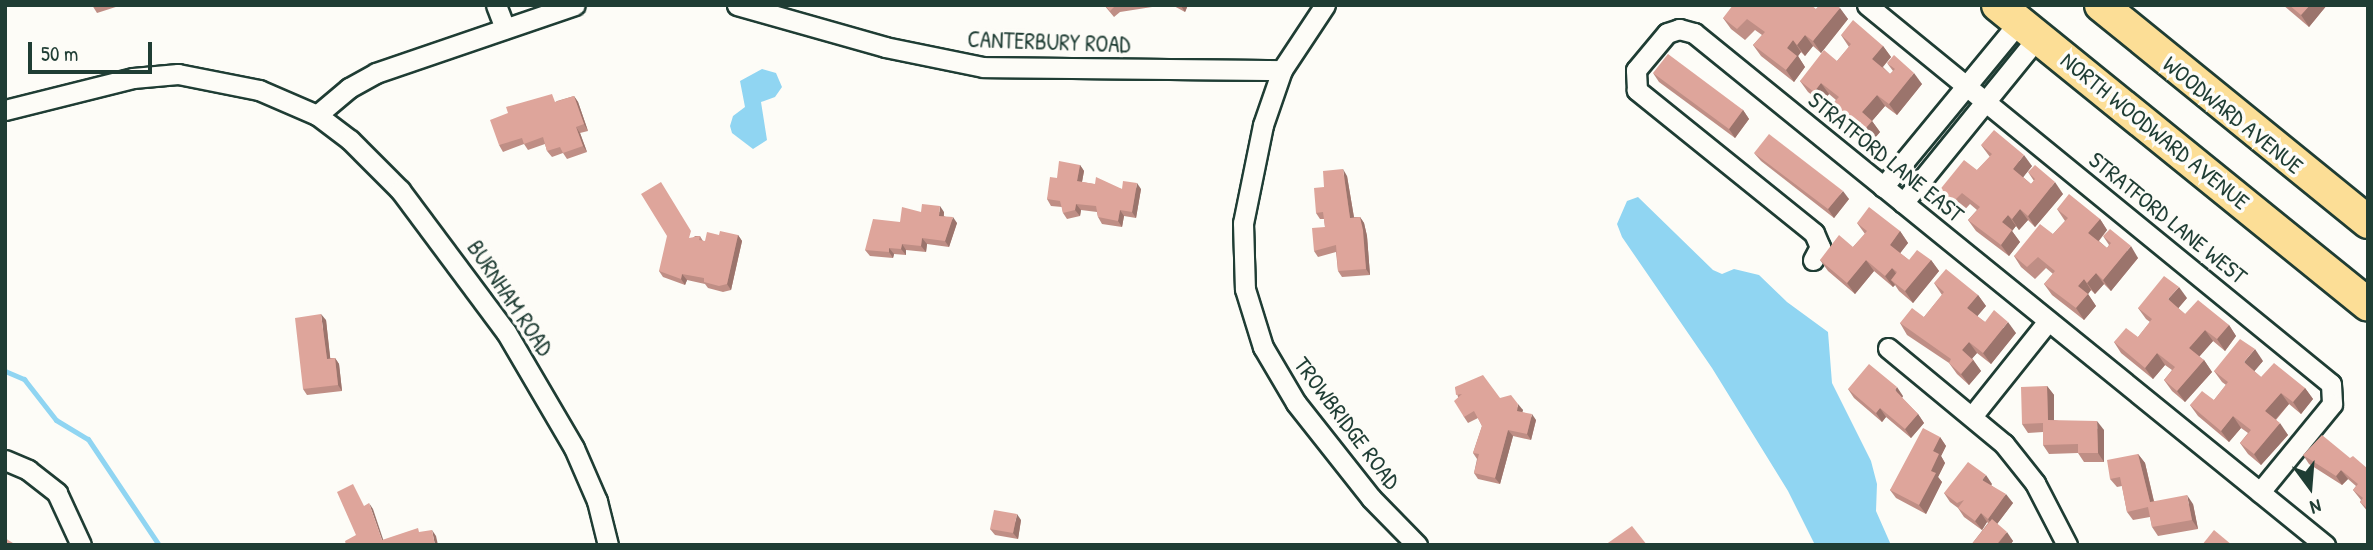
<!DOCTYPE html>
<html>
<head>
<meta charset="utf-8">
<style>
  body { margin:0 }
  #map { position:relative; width:2373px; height:550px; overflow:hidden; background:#fdfcf7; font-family:"Patrick Hand",sans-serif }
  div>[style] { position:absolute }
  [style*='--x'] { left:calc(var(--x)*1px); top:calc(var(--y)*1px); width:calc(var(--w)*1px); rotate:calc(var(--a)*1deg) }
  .water>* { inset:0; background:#90d5f2 }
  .stream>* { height:5px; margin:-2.5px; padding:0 2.5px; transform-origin:2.5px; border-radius:2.5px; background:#90d5f2 }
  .roads { filter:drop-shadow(2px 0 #1f3d34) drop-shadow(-2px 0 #1f3d34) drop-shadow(0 2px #1f3d34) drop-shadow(0 -2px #1f3d34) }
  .minor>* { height:19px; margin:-9.5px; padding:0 9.5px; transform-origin:9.5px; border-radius:9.5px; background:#fdfcf7 }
  .primary>* { height:32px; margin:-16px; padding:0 16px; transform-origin:16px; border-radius:16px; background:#fcde96 }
  .wall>* { inset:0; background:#bf8e85 }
  .shaded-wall>* { inset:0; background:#9b746c }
  .building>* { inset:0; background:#dea59b }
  span { translate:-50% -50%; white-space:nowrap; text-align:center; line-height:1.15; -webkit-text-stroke:7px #fdfcf7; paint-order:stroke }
  .street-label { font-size:23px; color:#1f3d34 }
  .frame { position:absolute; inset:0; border:7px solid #1f3d34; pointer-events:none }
  .north { position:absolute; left:2275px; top:452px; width:70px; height:70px; -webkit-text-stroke:5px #fdfcf7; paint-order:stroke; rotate:164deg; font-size:19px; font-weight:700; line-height:28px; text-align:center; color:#1f3d34 }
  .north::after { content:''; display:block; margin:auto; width:24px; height:32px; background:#1f3d34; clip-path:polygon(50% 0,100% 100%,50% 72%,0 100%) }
  .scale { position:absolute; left:28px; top:42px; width:124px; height:32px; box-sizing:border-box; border:4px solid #1f3d34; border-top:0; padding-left:9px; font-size:21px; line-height:24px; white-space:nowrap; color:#1f3d34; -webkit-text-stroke:5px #fdfcf7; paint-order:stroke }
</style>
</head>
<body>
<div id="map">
  <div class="water">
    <div style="clip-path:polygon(762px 69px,776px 73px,782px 87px,775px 97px,761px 102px,767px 140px,753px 149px,732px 133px,730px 126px,733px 116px,745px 107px,740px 81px)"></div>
    <div style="clip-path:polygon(1638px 197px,1713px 270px,1722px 274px,1734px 269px,1759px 275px,1787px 302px,1828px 332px,1832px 383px,1871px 461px,1877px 484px,1876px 511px,1891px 545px,1815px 545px,1788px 491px,1712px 368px,1622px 237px,1617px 224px,1627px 201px)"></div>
  </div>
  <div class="stream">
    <div style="--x:5;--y:371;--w:21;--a:23"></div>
    <div style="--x:24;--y:379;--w:52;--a:52"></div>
    <div style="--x:56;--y:420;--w:37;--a:31"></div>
    <div style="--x:88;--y:439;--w:128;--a:56.2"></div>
  </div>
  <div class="roads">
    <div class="minor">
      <div style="--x:496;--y:5;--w:25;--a:69"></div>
      <div style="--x:737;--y:5;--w:154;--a:15.8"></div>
      <div style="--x:885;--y:47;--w:100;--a:11.5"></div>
      <div style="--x:983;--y:67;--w:299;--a:0.6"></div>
      <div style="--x:1325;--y:5;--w:78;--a:123.5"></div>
      <div style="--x:1282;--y:70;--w:58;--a:109.1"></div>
      <div style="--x:1263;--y:125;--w:100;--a:101.5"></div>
      <div style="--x:1243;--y:223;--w:66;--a:88.3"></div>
      <div style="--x:1245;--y:289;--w:61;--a:72.8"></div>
      <div style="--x:1263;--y:347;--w:65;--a:59.5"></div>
      <div style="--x:1296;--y:403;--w:121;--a:51.7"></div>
      <div style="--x:1371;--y:498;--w:66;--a:45.6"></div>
      <div style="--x:1867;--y:5;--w:599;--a:39.24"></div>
      <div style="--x:2331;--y:384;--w:20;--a:87"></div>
      <div style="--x:2332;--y:404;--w:114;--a:129.3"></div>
      <div style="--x:5;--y:110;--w:132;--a:-14"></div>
      <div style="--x:133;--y:78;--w:45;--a:-5.1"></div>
      <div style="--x:178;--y:74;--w:83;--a:11.2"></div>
      <div style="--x:259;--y:90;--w:63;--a:23.3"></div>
      <div style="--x:317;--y:115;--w:42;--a:-40.2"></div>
      <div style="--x:349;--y:88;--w:31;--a:-29"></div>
      <div style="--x:376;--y:73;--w:210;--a:-18.9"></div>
      <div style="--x:317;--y:115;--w:41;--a:37.1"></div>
      <div style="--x:350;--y:140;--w:71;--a:45"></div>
      <div style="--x:400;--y:190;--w:177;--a:53.3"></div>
      <div style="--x:506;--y:332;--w:134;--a:59.6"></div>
      <div style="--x:574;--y:448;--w:58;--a:66.5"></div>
      <div style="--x:597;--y:501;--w:45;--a:76"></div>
      <div style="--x:1883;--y:187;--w:214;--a:-50.5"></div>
      <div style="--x:1903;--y:203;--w:214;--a:-50.9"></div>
      <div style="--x:1813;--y:260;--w:15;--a:-62"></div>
      <div style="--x:1820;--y:247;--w:15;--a:-113"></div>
      <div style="--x:1814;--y:233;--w:228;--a:-141.1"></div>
      <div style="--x:1637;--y:90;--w:20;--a:-93"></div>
      <div style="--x:1636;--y:70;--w:48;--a:-50"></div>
      <div style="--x:1667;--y:33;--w:13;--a:-18"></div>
      <div style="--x:1679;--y:29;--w:16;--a:15"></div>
      <div style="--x:1694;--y:33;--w:813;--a:39.06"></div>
      <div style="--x:1888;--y:348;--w:151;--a:39.6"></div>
      <div style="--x:2004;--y:444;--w:50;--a:51.5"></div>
      <div style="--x:2035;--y:483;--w:70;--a:62.7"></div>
      <div style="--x:1973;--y:415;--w:120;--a:-51.4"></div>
      <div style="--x:5;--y:460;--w:25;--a:23"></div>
      <div style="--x:28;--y:470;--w:37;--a:38"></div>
      <div style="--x:57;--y:493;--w:57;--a:65.2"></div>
    </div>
    <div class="primary">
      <div style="--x:1998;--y:5;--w:476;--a:39"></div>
      <div style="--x:2101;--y:5;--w:344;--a:39.1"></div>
    </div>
  </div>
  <div class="wall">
    <div style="clip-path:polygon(92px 5px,122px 5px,97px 13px)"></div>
    <div style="clip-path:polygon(1104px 5px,1165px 5px,1120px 12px,1114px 17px)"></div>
    <div style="clip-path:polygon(1172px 5px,1188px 5px,1185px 12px)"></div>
    <div style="clip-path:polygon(1818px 5px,1837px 5px,1848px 19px,1821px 53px,1813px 46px,1805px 56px,1801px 52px,1798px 56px,1805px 67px,1794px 82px,1761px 56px,1753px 45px,1762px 35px,1755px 30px,1745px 40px,1731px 29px,1723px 18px,1816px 9px,1819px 6px)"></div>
    <div style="clip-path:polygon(2283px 5px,2327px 5px,2309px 27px)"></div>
    <div style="clip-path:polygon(1841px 35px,1883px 46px,1891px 57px,1883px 67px,1890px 74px,1893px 71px,1887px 63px,1922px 84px,1897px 115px,1885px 106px,1872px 121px,1880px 132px,1868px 146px,1837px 119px,1829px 108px,1836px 100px,1829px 94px,1822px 103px,1808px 92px,1800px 81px,1837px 61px,1849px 47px)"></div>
    <div style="clip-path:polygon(1653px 73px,1743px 110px,1749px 119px,1735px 138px,1659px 82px)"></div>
    <div style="clip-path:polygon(574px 96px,578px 102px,588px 131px,580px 133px,587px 152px,567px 159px,563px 153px,552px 157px,547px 151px,545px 144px,528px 150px,524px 144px,503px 152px,499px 145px,557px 101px)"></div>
    <div style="clip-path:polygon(1981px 145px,2032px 166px,2023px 177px,2031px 184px,2034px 181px,2028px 172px,2063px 194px,2035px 227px,2028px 220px,2019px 230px,2016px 226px,2012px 231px,2020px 242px,2009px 256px,1976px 231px,1968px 220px,1977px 210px,1970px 204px,1960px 215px,1946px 203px,1938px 192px,1977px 170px,1990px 157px)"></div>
    <div style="clip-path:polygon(1754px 153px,1849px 199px,1834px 218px,1761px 161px)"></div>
    <div style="clip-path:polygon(1080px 165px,1084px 171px,1082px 182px,1122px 189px,1141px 189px,1136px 218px,1124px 216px,1122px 227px,1102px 224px,1098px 217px,1097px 212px,1081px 210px,1080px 216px,1067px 219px,1063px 213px,1062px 207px,1051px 206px,1047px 199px,1057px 178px)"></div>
    <div style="clip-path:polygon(1347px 176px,1354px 217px,1360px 217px,1364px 223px,1367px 236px,1370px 275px,1342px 277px,1338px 271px,1336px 252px,1318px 257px,1314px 251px,1325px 227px,1324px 219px,1320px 219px,1316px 213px,1324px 187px)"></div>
    <div style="clip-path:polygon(2057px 209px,2100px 219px,2107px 230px,2099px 241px,2107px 248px,2109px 245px,2103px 236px,2138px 258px,2111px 291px,2104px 284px,2095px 294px,2091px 290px,2088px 294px,2096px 306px,2084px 320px,2052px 295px,2044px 284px,2053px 274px,2046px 268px,2035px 279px,2021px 267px,2014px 256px,2053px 234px,2065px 221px)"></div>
    <div style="clip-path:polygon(921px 212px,944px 212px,944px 216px,957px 223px,949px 247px,927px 244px,926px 252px,906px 250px,906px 255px,894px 254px,893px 258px,870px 256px,865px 250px,900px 222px)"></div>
    <div style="clip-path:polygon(1857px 223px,1900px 231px,1908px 243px,1900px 253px,1909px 260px,1931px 260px,1939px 271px,1913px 303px,1899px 291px,1895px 285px,1893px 287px,1874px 271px,1855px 294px,1828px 271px,1820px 260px,1853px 247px,1865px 234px)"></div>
    <div style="clip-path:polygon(719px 235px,738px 235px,742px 241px,731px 290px,723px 292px,708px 288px,705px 284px,687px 280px,685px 285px,663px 277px,659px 271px,695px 236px,700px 236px,703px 241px,705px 241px)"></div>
    <div style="clip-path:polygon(1934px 283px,1978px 295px,1986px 306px,1977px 316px,1985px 322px,2016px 333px,1991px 364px,1977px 353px,1972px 358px,1981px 371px,1969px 385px,1957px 374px,1949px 363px,1907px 335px,1900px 323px,1924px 317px,1942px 295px)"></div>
    <div style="clip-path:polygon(2187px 298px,2178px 308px,2185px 314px,2229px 325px,2236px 336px,2225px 351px,2213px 341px,2199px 357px,2204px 360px,2212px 372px,2185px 402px,2172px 391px,2164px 380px,2172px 370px,2165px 365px,2153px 379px,2121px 353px,2114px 342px,2138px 337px,2150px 322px,2146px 319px,2138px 308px)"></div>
    <div style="clip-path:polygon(326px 320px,330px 358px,335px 358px,339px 364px,342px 391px,307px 395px,303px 389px)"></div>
    <div style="clip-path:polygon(2263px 361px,2254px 371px,2261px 377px,2305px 388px,2313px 399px,2301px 414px,2289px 404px,2276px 420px,2288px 435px,2261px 465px,2248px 454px,2240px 443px,2248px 433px,2241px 428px,2229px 442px,2198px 416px,2190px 405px,2214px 400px,2226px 385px,2222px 382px,2214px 371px)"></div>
    <div style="clip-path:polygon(2047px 386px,2054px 395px,2054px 420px,2104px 430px,2104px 462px,2084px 462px,2078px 453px,2049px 454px,2043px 445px,2043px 432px,2028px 433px,2022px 424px)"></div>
    <div style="clip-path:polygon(1455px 387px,1500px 398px,1523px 410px,1522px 412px,1536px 420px,1531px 440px,1513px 436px,1500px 484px,1478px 479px,1474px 473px,1477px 459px,1473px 453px,1482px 426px,1478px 418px,1468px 423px,1464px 417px)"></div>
    <div style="clip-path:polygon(1848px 389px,1903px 396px,1902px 398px,1918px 414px,1924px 423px,1911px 438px,1886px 417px,1882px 422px,1854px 398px)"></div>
    <div style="clip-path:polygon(1940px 437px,1946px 446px,1941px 456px,1945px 463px,1938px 477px,1942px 482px,1926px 514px,1896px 498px,1890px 490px)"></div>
    <div style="clip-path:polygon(2138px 454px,2145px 463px,2154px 501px,2193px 504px,2198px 529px,2158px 536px,2152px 527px,2150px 517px,2133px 520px,2127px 512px,2122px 486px,2117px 487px,2110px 479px)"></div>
    <div style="clip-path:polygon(2303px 455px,2350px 458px,2368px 469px,2368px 512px,2360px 502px,2361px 500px,2353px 490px,2356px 486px,2348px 479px,2342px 485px,2309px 464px)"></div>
    <div style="clip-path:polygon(1992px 484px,1991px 485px,2013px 503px,1997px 524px,2013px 541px,2010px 545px,1971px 545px,1988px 523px,1987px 522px,1982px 530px,1964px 517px,1958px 508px,1950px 502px,1944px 493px)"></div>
    <div style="clip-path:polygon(1021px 520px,1018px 539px,995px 535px,990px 529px)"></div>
  </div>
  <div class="shaded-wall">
    <div style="clip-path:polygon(1181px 5px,1188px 5px,1185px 12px,1181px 6px)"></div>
    <div style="clip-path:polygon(2310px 5px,2327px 5px,2309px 27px,2301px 15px)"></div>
    <div style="clip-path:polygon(1840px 8px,1848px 19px,1821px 53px,1813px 41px)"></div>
    <div style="clip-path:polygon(1805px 35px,1813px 46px,1805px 56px,1797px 45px)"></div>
    <div style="clip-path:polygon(1793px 40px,1801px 52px,1798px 56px,1805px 67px,1794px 82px,1786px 70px,1787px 48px)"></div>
    <div style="clip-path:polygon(1883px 46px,1891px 57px,1880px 70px,1872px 59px)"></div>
    <div style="clip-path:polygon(1914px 73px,1922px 84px,1897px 115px,1889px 104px)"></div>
    <div style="clip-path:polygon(1821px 83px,1829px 94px,1822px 103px,1814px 92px)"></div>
    <div style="clip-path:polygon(1877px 95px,1885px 106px,1872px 121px,1880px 132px,1868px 146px,1860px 135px,1862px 112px)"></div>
    <div style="clip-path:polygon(574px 96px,578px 102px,588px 131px,584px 124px)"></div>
    <div style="clip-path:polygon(1743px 110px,1749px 119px,1735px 138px,1729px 129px)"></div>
    <div style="clip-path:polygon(576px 127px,580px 133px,587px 152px,583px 146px)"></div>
    <div style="clip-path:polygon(2024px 155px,2032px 166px,2021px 180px,2013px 169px)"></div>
    <div style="clip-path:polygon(1080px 165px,1084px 171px,1081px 187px,1077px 181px)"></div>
    <div style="clip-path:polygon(1343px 169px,1347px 176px,1355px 224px,1350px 218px)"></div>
    <div style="clip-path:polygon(2055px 182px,2063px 194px,2035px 227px,2028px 216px)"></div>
    <div style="clip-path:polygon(1137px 183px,1141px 189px,1136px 218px,1132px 212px)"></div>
    <div style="clip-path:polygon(1843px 191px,1849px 199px,1834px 218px,1828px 209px)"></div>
    <div style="clip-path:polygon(1076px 204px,1081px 210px,1080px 216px,1075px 210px)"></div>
    <div style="clip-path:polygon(940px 206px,944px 212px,943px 222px,939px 216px)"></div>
    <div style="clip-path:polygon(2020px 209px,2028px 220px,2019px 230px,2012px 219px)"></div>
    <div style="clip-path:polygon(1120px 210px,1124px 216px,1122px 227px,1118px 221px)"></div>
    <div style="clip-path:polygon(2008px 215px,2016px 226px,2012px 231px,2020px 242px,2009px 256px,2001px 245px,2002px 222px)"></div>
    <div style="clip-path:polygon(953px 217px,957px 223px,949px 247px,945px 241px)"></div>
    <div style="clip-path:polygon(1360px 217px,1364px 223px,1367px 236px,1370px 275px,1366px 269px)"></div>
    <div style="clip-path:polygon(2100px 219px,2107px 230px,2096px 244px,2088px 233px)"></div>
    <div style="clip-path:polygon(1900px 231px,1908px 243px,1898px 256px,1890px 245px)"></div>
    <div style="clip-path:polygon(738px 235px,742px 241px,731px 290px,727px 284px)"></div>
    <div style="clip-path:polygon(922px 238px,927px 244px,926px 252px,921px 246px)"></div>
    <div style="clip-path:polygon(902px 244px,906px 250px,906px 255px,901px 249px)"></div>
    <div style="clip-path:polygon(2131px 246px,2138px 258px,2111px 291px,2103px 280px)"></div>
    <div style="clip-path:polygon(889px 248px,894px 254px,893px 258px,889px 252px)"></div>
    <div style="clip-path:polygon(1866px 260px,1874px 271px,1855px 294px,1847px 283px)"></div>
    <div style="clip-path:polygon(1931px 260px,1939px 271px,1913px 303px,1905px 291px)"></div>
    <div style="clip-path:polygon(1892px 268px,1900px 279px,1891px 280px,1895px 285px,1893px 287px,1885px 276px)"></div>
    <div style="clip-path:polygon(2096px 273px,2104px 284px,2095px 294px,2087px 283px)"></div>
    <div style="clip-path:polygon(682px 274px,687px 280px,685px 285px,681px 279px)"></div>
    <div style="clip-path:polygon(2084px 279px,2091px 290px,2088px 294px,2096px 306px,2084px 320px,2076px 308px,2078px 286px)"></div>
    <div style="clip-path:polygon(2179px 287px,2187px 298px,2176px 311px,2168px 299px)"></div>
    <div style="clip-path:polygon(1978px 295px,1986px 306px,1975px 319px,1967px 308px)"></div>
    <div style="clip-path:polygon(321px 314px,326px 320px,331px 365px,327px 359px)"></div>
    <div style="clip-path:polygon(2008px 322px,2016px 333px,1991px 364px,1983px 353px)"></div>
    <div style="clip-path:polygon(2229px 325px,2236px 336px,2225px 351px,2217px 339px)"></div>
    <div style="clip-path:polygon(2205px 330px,2213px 341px,2197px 359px,2189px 348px)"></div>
    <div style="clip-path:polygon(1969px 342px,1977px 353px,1970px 361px,1962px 350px)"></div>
    <div style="clip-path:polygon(2255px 349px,2263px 361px,2252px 374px,2244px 362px)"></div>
    <div style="clip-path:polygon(2157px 353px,2165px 365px,2153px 379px,2145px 368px)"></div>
    <div style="clip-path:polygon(335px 358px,339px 364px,342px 391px,338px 385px)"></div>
    <div style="clip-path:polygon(1973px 360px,1981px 371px,1969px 385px,1961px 374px)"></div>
    <div style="clip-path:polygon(2204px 360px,2212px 372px,2185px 402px,2177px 391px)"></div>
    <div style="clip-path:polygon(2047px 386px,2054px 395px,2054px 429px,2048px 420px)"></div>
    <div style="clip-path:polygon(1897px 387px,1903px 396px,1901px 399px,1895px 390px)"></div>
    <div style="clip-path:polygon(2305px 388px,2313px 399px,2301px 414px,2293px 402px)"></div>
    <div style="clip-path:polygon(2281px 393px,2289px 404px,2273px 422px,2265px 411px)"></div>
    <div style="clip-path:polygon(1518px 404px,1523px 410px,1521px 417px,1517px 411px)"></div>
    <div style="clip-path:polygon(1880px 408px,1886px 417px,1882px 422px,1876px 413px)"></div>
    <div style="clip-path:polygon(1532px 414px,1536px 420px,1531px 440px,1527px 434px)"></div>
    <div style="clip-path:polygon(1918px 414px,1924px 423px,1911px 438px,1905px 429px)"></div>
    <div style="clip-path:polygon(2233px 416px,2241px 428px,2229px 442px,2221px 431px)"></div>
    <div style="clip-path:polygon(2097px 421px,2104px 430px,2104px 462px,2098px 453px)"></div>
    <div style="clip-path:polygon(2280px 423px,2288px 435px,2261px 465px,2254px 454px)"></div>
    <div style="clip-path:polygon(1508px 430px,1513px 436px,1500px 484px,1495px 478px)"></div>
    <div style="clip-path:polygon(1940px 437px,1946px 446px,1941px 456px,1945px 463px,1938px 477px,1942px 482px,1926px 514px,1919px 505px,1931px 471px,1933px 451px)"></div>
    <div style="clip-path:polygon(2138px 454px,2145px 463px,2156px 511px,2150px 502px)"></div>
    <div style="clip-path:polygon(2341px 470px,2348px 479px,2342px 485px,2336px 476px)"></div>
    <div style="clip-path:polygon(1986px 475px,1992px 484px,1988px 489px,1982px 480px)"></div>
    <div style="clip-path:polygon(2006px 494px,2013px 503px,1994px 528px,1988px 519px)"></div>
    <div style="clip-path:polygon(2187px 495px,2193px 504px,2198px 529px,2192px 520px)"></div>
    <div style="clip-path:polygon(369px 503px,373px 509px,385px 545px,382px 540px)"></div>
    <div style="clip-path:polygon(1981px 513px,1987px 522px,1982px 530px,1975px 521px)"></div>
    <div style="clip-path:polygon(1017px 514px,1021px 520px,1018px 539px,1013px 533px)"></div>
    <div style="clip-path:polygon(432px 530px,436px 536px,438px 545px,435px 545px)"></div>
    <div style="clip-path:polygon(2007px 532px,2013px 541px,2010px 545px,1997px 545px)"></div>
  </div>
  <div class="building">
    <div style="clip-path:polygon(1105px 5px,1120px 5px,1115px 6px,1110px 11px)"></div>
    <div style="clip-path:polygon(1733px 5px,1811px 5px,1816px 9px,1820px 5px,1837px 5px,1840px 8px,1813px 41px,1805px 35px,1797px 45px,1793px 40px,1787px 48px,1797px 56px,1786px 70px,1753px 45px,1765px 32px,1747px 19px,1737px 29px,1723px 18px)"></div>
    <div style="clip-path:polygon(2289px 5px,2310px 5px,2301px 15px)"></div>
    <div style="clip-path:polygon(1853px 20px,1883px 46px,1872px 59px,1890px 74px,1895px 69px,1887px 63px,1894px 55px,1914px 73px,1889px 104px,1877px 95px,1862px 112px,1872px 121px,1860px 135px,1829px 108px,1839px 97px,1821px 83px,1814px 92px,1800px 81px,1824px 50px,1837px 61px,1851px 44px,1841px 35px)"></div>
    <div style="clip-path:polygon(1668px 54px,1743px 110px,1729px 129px,1653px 73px)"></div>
    <div style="clip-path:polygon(552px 94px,555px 102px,574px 96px,584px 124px,576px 127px,583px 146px,563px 153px,560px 147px,547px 151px,543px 137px,524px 144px,522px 138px,499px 145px,490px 120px,508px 113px,506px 107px)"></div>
    <div style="clip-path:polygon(1994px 130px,2024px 155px,2013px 169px,2031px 184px,2035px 179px,2028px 172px,2035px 165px,2055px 182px,2028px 216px,2020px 209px,2012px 219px,2008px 215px,2002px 222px,2012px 230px,2001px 245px,1968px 220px,1980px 207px,1962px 193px,1952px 203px,1938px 192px,1964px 160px,1977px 170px,1992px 154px,1981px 145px)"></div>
    <div style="clip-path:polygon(1769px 134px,1843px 191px,1828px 209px,1754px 153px)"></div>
    <div style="clip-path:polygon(1059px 161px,1080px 165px,1077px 181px,1095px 184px,1096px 177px,1122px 189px,1123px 181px,1137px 183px,1132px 212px,1120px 210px,1118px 221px,1098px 217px,1096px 206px,1076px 204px,1075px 210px,1063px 213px,1060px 201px,1047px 199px,1050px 177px,1057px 178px)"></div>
    <div style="clip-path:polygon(1343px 169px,1350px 218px,1360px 217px,1363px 230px,1366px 269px,1338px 271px,1336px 245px,1314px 251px,1312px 228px,1325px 227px,1323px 212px,1316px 213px,1314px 188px,1324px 187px,1323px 171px)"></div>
    <div style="clip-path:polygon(661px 182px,691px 231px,689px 238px,700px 236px,699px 240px,705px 241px,707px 232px,719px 235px,720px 231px,738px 235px,727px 284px,719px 286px,704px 282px,704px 278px,682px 274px,681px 279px,659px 271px,667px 236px,641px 194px)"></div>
    <div style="clip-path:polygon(2069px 194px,2100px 219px,2088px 233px,2107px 248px,2111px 243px,2103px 236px,2110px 229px,2131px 246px,2103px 280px,2096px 273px,2087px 283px,2084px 279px,2078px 286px,2088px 294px,2076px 308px,2044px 284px,2055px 271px,2038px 257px,2027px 267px,2014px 256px,2040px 224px,2053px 234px,2068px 218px,2057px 209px)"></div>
    <div style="clip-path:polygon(922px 204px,940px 206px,939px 216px,953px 217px,945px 241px,922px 238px,921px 246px,902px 244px,901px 249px,889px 248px,889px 252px,865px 250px,873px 219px,900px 222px,902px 207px,921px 212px)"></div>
    <div style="clip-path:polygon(1869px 207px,1900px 231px,1890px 245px,1909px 260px,1917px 250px,1931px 260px,1905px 291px,1891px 280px,1897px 272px,1892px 268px,1885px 276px,1866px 260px,1847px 283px,1820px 260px,1839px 235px,1853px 247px,1867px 231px,1857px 223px)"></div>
    <div style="clip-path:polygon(1946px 269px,1978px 295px,1967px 308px,1985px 322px,1994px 310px,2008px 322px,1983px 353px,1969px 342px,1962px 350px,1973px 360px,1961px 374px,1949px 363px,1951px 359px,1900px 323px,1912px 308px,1924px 317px,1944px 292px,1934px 283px)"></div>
    <div style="clip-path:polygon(2164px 276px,2179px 287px,2168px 299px,2185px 314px,2198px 300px,2229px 325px,2217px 339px,2205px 330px,2189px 348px,2204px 360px,2177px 391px,2164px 380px,2175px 367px,2157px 353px,2145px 368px,2114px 342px,2126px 328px,2138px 337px,2152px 319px,2138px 308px)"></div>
    <div style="clip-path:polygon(321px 314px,327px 359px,335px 358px,338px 385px,303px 389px,295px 318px)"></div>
    <div style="clip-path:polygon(2240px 339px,2255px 349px,2244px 362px,2261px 377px,2274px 363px,2305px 388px,2293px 402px,2281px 393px,2265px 411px,2280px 423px,2254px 454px,2240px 443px,2251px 430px,2233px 416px,2221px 431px,2190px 405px,2202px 391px,2214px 400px,2228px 382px,2214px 371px)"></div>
    <div style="clip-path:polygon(1869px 364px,1897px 387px,1895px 390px,1918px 414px,1905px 429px,1880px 408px,1876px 413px,1848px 389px)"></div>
    <div style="clip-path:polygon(1483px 375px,1500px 398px,1511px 395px,1518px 404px,1517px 411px,1532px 414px,1527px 434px,1508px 430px,1495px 478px,1474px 473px,1479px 454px,1473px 453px,1482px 426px,1474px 411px,1464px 417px,1454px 401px,1462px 394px,1456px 395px,1455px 387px)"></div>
    <div style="clip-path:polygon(2047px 386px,2048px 420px,2097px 421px,2098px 453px,2078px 453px,2078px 444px,2043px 445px,2043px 423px,2022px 424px,2021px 387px)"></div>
    <div style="clip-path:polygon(1923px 428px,1940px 437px,1933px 451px,1939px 454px,1931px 471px,1936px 473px,1919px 505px,1890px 490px)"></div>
    <div style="clip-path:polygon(2322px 435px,2350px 458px,2353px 456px,2368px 469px,2368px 509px,2360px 502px,2363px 498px,2353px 490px,2358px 484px,2341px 470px,2336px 476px,2303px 455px)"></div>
    <div style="clip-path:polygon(2138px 454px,2150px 502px,2187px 495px,2192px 520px,2152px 527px,2148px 507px,2127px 512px,2120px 477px,2110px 479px,2107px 460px)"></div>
    <div style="clip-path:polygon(1968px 462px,1986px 475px,1982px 480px,2006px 494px,1988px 519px,1981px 513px,1975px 521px,1958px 508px,1964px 500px,1957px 503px,1944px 493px)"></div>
    <div style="clip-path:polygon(353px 484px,364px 506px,369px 503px,382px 540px,418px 528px,419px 532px,432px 530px,435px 545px,346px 545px,345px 541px,356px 535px,337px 492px)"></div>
    <div style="clip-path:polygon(994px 510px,1017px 514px,1013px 533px,990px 529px)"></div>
    <div style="clip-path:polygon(1992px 519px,2007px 532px,1997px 544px,1998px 545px,1971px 545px)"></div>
    <div style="clip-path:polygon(1632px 526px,1647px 545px,1605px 545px)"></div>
    <div style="clip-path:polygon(2214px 530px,2232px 545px,2202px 545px)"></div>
    <div style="clip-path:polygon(5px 538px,16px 545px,5px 545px)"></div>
  </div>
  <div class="street-label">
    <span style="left:1049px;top:42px;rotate:2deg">CANTERBURY ROAD</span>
    <span style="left:2233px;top:115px;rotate:39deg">WOODWARD AVENUE</span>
    <span style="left:2155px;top:131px;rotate:39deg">NORTH WOODWARD AVENUE</span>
    <span style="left:1886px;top:157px;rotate:39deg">STRATFORD LANE EAST</span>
    <span style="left:2168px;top:218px;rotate:39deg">STRATFORD LANE WEST</span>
    <span style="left:510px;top:298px;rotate:56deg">BURNHAM ROAD</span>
    <span style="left:1347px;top:423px;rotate:53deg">TROWBRIDGE ROAD</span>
  </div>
  <div class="frame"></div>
  <div class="north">N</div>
  <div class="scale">50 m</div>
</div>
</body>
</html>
